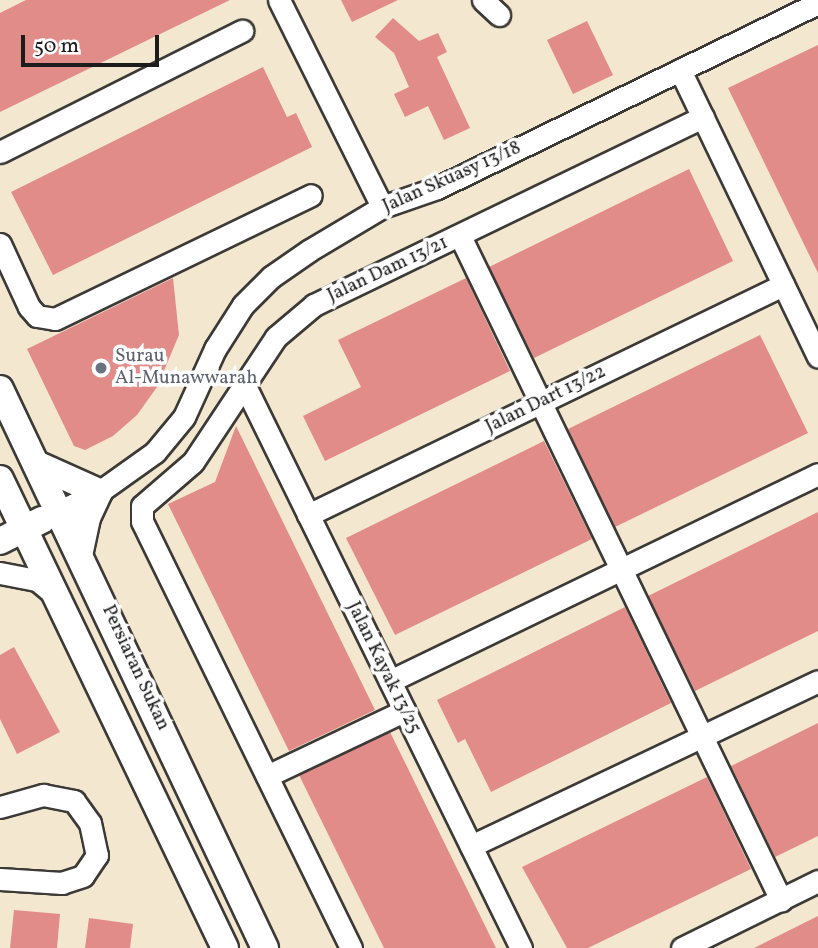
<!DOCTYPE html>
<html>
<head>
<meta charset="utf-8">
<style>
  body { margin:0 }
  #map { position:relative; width:818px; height:948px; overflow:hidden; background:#f3e7cf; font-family:Vollkorn,serif }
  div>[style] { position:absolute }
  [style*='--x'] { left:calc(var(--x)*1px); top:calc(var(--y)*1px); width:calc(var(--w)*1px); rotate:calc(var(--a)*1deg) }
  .building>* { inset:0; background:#e28c89 }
  .roads { filter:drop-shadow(2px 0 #3c3a37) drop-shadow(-2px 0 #3c3a37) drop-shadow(0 2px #3c3a37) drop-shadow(0 -2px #3c3a37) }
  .minor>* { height:21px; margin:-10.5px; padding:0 10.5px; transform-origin:10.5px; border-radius:10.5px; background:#fff }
  .major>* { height:26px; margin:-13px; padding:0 13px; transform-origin:13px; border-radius:13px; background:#fff }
  .dots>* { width:19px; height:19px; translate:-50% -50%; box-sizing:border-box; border:4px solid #fff; border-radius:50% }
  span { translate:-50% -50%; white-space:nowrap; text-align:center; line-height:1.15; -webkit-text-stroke:7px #fff; paint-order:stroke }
  .street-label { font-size:19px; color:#1c1c1c }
  .worship-label { font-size:19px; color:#5b616d }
  .left { translate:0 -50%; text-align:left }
  .scale { position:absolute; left:21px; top:35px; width:138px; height:32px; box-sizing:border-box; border:4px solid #1c1c1c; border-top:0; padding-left:9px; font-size:21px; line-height:24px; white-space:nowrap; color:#1c1c1c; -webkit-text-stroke:5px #fff; paint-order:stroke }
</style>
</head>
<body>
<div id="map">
  <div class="building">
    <div style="clip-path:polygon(26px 0,230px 0,0 112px,0 13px)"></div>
    <div style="clip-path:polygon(341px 0,398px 0,352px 22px)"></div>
    <div style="clip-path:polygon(393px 18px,419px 41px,438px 33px,447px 52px,437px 57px,470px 128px,444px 140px,428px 106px,405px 117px,394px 94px,409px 87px,394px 53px,375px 37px)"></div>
    <div style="clip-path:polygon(587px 21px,613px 75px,573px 94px,547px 40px)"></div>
    <div style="clip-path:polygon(818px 45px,818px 273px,728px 88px)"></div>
    <div style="clip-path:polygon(263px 67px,287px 117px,296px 113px,312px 147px,53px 275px,11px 192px)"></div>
    <div style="clip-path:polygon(689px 169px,733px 261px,534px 358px,489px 267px)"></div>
    <div style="clip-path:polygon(173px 278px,179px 335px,157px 387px,137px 415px,113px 436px,85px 450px,74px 446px,27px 349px)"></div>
    <div style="clip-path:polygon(466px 278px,510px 371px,325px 461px,303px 416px,361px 387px,338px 340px)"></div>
    <div style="clip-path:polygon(760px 335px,808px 433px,615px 527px,568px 429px)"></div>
    <div style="clip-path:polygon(236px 426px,375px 710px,289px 751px,168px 504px,215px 482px)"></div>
    <div style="clip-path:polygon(544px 441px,592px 539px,395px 635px,346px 538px)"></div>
    <div style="clip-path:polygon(818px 512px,818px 631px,695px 691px,648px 596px)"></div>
    <div style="clip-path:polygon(625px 607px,671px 703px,491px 792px,465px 739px,458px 743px,437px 700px)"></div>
    <div style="clip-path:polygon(14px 647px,60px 732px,17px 754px,0 719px,0 655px)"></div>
    <div style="clip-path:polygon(818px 723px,818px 836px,775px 857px,731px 766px)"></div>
    <div style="clip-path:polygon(390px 732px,496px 948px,384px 948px,299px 775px)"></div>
    <div style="clip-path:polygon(707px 777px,751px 869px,588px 948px,567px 948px,522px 867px)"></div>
    <div style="clip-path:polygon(14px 910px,60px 914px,57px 948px,10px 948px)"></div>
    <div style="clip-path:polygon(818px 916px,818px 948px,754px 948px)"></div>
    <div style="clip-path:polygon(89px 918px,133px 924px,130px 948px,85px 948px)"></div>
  </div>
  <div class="roads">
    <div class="minor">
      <div style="--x:279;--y:0;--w:231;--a:63.5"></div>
      <div style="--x:483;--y:0;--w:22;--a:43"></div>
      <div style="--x:680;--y:70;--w:318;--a:64.3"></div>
      <div style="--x:0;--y:152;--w:271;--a:-26.6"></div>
      <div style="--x:460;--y:236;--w:738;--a:64.2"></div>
      <div style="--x:0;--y:244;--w:69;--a:65.3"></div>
      <div style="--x:29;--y:307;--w:12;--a:48"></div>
      <div style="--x:37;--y:316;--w:18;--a:9"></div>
      <div style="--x:55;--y:319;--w:284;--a:-25.8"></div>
      <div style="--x:246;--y:388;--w:624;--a:63.85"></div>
      <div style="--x:60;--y:511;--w:43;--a:-26"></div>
      <div style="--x:99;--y:492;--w:69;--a:-35.5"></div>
      <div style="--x:155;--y:452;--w:45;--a:-50.4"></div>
      <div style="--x:184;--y:417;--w:75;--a:-65.5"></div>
      <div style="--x:215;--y:349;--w:52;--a:-57.5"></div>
      <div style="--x:243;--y:305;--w:40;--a:-45"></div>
      <div style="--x:271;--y:277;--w:47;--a:-34.7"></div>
      <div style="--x:310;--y:250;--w:84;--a:-30.8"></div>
      <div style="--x:382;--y:207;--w:58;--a:-19.1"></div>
      <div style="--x:437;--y:188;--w:424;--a:-25.9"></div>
      <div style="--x:308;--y:515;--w:528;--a:-25.84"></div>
      <div style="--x:0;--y:573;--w:38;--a:11"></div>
      <div style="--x:37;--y:580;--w:23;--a:40"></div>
      <div style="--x:390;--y:681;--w:475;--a:-25.8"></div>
      <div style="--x:267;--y:776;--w:152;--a:-25.4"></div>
      <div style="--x:0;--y:807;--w:45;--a:-15.6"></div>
      <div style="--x:43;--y:795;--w:32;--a:11"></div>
      <div style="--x:74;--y:801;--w:27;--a:54"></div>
      <div style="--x:90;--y:823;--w:33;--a:78"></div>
      <div style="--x:97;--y:855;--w:25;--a:124"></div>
      <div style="--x:83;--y:876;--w:22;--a:162"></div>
      <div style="--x:62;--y:883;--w:62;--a:-176.3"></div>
      <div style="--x:471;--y:846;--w:384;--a:-25.4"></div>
      <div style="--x:351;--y:948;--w:475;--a:-116.1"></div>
      <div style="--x:142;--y:521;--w:15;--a:-90"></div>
      <div style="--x:142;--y:506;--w:67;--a:-40.8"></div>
      <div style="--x:193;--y:462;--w:150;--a:-56.4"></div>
      <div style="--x:276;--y:337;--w:50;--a:-40.1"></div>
      <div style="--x:314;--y:305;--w:432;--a:-25.8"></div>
      <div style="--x:682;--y:948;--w:152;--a:-26.2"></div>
    </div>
    <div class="major">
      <div style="--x:0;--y:389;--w:619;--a:64.64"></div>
      <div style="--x:36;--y:464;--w:69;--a:24"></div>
      <div style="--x:99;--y:492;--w:29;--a:115"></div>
      <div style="--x:87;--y:518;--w:35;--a:102"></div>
      <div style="--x:0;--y:479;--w:520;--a:64.37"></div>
      <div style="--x:0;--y:541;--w:47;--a:-26.6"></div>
    </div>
  </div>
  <div class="dots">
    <div style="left:101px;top:368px;background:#6b7280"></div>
  </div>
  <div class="street-label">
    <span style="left:452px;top:178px;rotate:-24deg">Jalan Skuasy 13/18</span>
    <span style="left:388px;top:270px;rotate:-25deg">Jalan Dam 13/21</span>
    <span style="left:546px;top:400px;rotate:-26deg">Jalan Dart 13/22</span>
    <span style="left:135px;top:668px;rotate:65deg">Persiaran Sukan</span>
    <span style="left:383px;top:668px;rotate:64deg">Jalan Kayak 13/25</span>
  </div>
  <div class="worship-label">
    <span class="left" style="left:115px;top:368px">Surau<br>Al-Munawwarah</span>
  </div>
  <div class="scale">50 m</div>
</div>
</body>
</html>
